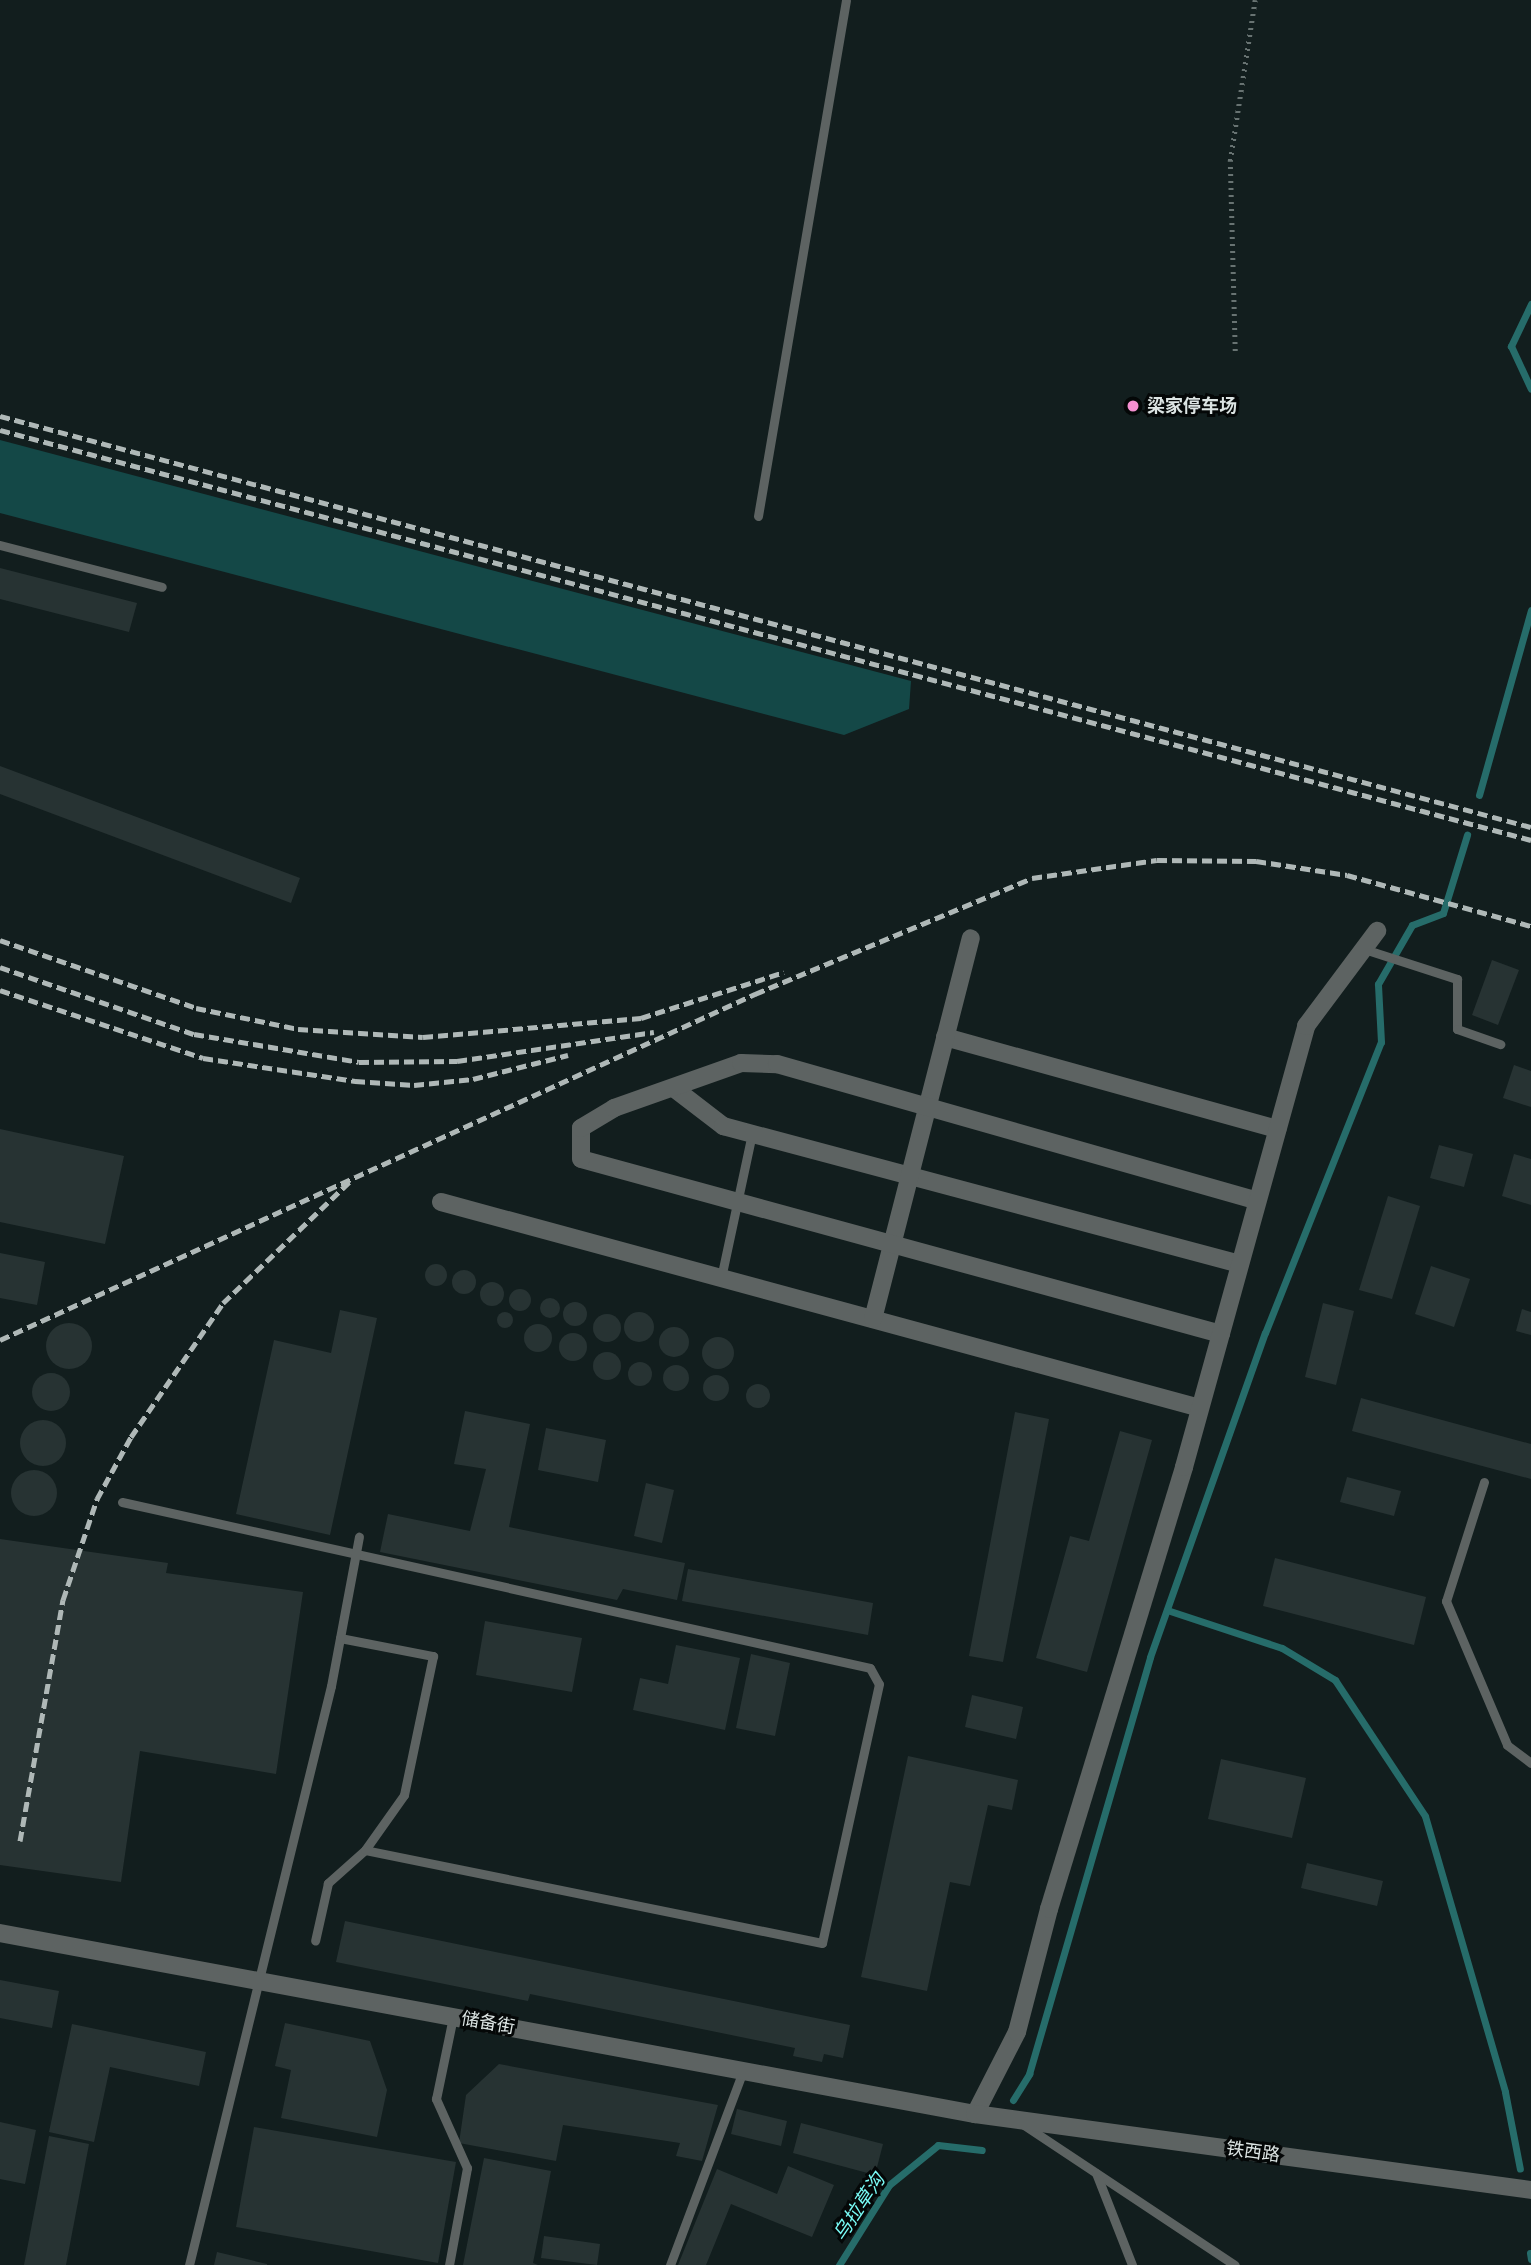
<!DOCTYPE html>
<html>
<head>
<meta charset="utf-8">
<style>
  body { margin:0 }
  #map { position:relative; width:1531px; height:2265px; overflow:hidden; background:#121e1e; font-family:"Fira Sans Condensed","Noto Sans SC",sans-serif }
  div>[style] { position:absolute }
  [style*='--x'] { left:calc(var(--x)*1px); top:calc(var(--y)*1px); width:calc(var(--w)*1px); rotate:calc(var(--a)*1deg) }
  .green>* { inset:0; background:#144847 }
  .stream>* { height:7px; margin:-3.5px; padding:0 3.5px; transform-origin:3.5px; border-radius:3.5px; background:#266c6a }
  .building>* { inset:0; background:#273333 }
  .round { border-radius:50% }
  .path>* { height:4.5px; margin-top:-2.25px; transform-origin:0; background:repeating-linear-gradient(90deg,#687372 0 2px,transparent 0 7px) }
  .service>* { height:9px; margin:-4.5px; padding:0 4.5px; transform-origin:4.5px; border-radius:4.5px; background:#5d6362 }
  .minor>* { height:18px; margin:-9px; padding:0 9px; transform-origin:9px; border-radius:9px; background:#5d6362 }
  .tertiary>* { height:18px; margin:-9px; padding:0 9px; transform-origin:9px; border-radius:9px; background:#5d6362 }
  .rail>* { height:5px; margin-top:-2.5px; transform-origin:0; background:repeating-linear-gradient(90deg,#afb8b7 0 10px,transparent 0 15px) }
  .dots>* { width:19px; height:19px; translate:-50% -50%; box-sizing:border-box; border:4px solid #040707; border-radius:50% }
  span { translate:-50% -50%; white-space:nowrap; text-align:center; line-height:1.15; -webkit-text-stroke:6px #040707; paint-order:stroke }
  .poi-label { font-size:18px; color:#dce4e3; font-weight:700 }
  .left { translate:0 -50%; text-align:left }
  .street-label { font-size:18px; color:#dce4e3 }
  .water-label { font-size:19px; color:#7afdf8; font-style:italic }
</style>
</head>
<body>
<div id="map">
  <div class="green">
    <div style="clip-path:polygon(0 440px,911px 681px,909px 709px,844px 735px,0 513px)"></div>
  </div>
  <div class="stream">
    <div style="--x:1531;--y:304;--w:47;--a:115.5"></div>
    <div style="--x:1511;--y:346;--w:47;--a:65.1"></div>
    <div style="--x:1479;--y:795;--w:192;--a:-74.3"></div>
    <div style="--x:1167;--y:1610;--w:121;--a:18.3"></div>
    <div style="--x:1282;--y:1648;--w:62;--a:31.1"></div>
    <div style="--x:1335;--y:1680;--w:163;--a:56.5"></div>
    <div style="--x:1425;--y:1816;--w:287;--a:73.8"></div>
    <div style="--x:1505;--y:2092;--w:78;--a:79"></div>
    <div style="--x:1013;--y:2100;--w:31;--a:-58"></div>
    <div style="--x:1029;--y:2074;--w:434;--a:-73.8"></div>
    <div style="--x:1150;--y:1657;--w:344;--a:-70.5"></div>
    <div style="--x:1265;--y:1333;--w:313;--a:-68.3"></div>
    <div style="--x:1381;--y:1042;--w:58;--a:-93"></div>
    <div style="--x:1378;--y:984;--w:68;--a:-60"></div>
    <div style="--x:1412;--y:925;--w:33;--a:-21"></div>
    <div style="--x:1443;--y:913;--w:82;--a:-72.9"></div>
    <div style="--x:1530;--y:2253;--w:6;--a:81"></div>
    <div style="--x:839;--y:2265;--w:94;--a:-58"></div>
    <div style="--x:889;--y:2185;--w:63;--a:-39.2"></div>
    <div style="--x:938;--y:2145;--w:44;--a:6.5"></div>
  </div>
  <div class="building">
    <div style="clip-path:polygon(0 568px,137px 603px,129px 632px,0 599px)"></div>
    <div style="clip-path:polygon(0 766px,300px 878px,291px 903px,0 794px)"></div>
    <div style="clip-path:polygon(1492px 960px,1519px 970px,1498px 1025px,1472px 1015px)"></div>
    <div style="clip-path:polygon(1514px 1065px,1531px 1071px,1531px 1107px,1503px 1098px)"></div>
    <div style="clip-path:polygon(0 1129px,124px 1156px,105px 1244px,0 1222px)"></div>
    <div style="clip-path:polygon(1439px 1145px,1473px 1154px,1464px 1187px,1430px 1178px)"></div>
    <div style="clip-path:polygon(1514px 1154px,1531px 1159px,1531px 1205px,1502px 1196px)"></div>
    <div style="clip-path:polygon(1388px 1196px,1420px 1206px,1392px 1299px,1359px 1290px)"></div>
    <div style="clip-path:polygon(0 1253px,45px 1262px,37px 1305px,0 1298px)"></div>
    <div class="round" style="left:425px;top:1264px;width:22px;height:22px"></div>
    <div style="clip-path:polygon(1431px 1266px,1470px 1279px,1454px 1327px,1415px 1314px)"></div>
    <div class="round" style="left:452px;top:1270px;width:24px;height:24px"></div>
    <div class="round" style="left:480px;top:1282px;width:24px;height:24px"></div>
    <div class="round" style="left:509px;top:1289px;width:22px;height:22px"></div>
    <div class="round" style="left:540px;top:1298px;width:20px;height:20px"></div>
    <div class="round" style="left:563px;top:1302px;width:24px;height:24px"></div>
    <div style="clip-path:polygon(1323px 1303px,1354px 1311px,1336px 1385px,1305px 1377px)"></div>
    <div style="clip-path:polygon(1522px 1309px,1531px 1312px,1531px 1335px,1516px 1331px)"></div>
    <div style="clip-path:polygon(340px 1310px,377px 1318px,330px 1535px,236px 1514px,274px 1340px,331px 1353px)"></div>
    <div class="round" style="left:497px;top:1312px;width:16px;height:16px"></div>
    <div class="round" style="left:624px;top:1312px;width:30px;height:30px"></div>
    <div class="round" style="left:593px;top:1314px;width:28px;height:28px"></div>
    <div class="round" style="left:46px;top:1323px;width:46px;height:46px"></div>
    <div class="round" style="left:524px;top:1324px;width:28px;height:28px"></div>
    <div class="round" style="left:659px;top:1327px;width:30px;height:30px"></div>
    <div class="round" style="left:559px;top:1333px;width:28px;height:28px"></div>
    <div class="round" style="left:702px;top:1337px;width:32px;height:32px"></div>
    <div class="round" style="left:593px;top:1352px;width:28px;height:28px"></div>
    <div class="round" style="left:628px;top:1362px;width:24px;height:24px"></div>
    <div class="round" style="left:663px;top:1365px;width:26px;height:26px"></div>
    <div class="round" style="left:32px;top:1373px;width:38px;height:38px"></div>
    <div class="round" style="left:703px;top:1375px;width:26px;height:26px"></div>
    <div class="round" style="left:746px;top:1384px;width:24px;height:24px"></div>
    <div style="clip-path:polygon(1361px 1398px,1531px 1444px,1531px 1479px,1352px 1431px)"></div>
    <div style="clip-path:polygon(465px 1411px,530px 1424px,509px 1527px,685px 1563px,677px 1600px,623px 1589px,617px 1600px,380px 1552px,388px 1514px,470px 1531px,486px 1469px,454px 1464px)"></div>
    <div style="clip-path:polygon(1015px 1412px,1049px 1419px,1003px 1662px,969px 1656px)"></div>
    <div class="round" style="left:20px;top:1420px;width:46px;height:46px"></div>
    <div style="clip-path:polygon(546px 1428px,606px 1440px,598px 1482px,538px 1470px)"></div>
    <div style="clip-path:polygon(1120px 1431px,1152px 1440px,1087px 1672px,1036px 1658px,1070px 1536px,1089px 1541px)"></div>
    <div class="round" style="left:11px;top:1470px;width:46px;height:46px"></div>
    <div style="clip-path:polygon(1347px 1477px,1401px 1491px,1394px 1516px,1340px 1502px)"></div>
    <div style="clip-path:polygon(646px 1483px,674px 1490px,662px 1543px,634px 1536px)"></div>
    <div style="clip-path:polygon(0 1539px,168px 1563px,166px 1573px,303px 1592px,276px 1774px,140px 1751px,121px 1882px,0 1865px)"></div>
    <div style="clip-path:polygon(1275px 1558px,1426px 1597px,1414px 1645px,1263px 1606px)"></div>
    <div style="clip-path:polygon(688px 1569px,873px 1603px,868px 1635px,682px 1601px)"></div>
    <div style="clip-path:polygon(485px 1621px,582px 1638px,572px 1692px,476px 1675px)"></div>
    <div style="clip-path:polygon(676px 1645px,740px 1658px,725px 1730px,633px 1710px,640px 1678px,668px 1684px)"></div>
    <div style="clip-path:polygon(751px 1654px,790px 1663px,775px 1736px,736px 1728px)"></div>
    <div style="clip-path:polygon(972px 1695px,1023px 1707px,1016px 1739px,965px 1727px)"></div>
    <div style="clip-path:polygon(908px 1756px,1018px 1780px,1012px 1810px,988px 1805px,970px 1886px,950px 1882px,927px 1991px,861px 1977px)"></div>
    <div style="clip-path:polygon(1221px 1759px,1306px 1778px,1292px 1838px,1208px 1819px)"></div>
    <div style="clip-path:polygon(1307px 1863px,1383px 1881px,1377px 1906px,1301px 1888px)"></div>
    <div style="clip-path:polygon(345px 1921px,850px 2025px,843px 2058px,824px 2054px,822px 2062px,793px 2056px,795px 2048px,530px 1994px,528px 2001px,336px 1962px)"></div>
    <div style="clip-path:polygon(0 1980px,59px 1991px,52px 2028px,0 2018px)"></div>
    <div style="clip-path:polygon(285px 2023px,370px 2041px,387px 2090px,377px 2137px,281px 2118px,291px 2070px,275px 2066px)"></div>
    <div style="clip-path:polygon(72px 2024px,206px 2052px,199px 2086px,110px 2067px,94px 2142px,49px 2132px)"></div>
    <div style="clip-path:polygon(499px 2064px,718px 2105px,702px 2161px,676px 2156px,680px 2143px,563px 2125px,556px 2161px,459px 2143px,466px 2095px)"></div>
    <div style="clip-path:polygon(737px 2109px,787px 2121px,781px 2146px,731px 2134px)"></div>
    <div style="clip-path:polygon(0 2122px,36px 2130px,25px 2184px,0 2179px)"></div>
    <div style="clip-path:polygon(801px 2123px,883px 2144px,875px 2175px,793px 2153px)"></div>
    <div style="clip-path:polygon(254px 2127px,456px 2162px,438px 2263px,236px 2227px)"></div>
    <div style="clip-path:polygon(49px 2136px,89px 2144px,66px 2265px,24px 2265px)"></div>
    <div style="clip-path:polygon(484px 2158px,551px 2171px,533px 2263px,538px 2265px,463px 2265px)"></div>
    <div style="clip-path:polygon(788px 2166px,834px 2185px,812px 2237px,731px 2204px,706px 2265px,678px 2265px,717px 2169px,777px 2194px)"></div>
    <div style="clip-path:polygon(544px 2236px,600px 2244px,597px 2265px,541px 2258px)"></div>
    <div style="clip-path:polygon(217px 2252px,267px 2264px,267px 2265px,214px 2265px)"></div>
  </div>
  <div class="path">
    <div style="--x:1235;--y:351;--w:190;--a:-91.5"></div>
    <div style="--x:1230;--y:161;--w:163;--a:-81.2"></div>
  </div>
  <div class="service">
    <div style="--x:758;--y:516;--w:523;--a:-80.32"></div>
    <div style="--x:0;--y:545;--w:167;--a:14.5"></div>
    <div style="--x:1364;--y:949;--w:98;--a:17.9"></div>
    <div style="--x:1457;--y:979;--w:50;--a:90"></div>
    <div style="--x:1457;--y:1029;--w:46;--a:19.2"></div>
    <div style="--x:721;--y:1278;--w:147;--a:-77.9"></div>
    <div style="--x:1484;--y:1482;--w:125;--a:107.7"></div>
    <div style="--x:1446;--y:1601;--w:156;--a:67"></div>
    <div style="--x:1507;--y:1745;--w:30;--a:37"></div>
    <div style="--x:122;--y:1502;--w:766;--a:12.51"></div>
    <div style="--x:870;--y:1668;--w:18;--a:61"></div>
    <div style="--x:879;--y:1684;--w:265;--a:102.4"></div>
    <div style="--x:822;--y:1943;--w:466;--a:-168.5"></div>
    <div style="--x:365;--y:1850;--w:50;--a:138.3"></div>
    <div style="--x:328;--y:1883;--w:59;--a:102.6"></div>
    <div style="--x:340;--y:1638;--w:95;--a:11"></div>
    <div style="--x:433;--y:1656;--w:142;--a:101.8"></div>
    <div style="--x:404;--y:1795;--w:67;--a:125.3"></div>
    <div style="--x:1024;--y:2125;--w:253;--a:33.6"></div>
    <div style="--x:1096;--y:2173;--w:99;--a:68.6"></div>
    <div style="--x:189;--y:2265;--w:596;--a:-76.22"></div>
    <div style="--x:331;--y:1686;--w:152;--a:-79.4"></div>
    <div style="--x:449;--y:2265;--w:99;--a:-79.5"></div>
    <div style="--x:467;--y:2168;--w:76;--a:-114.2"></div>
    <div style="--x:436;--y:2099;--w:84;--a:-78.3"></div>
    <div style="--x:670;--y:2265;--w:207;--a:-69.4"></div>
  </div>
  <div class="minor">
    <div style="--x:945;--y:1037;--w:345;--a:15.5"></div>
    <div style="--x:675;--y:1089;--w:61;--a:37.6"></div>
    <div style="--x:723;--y:1126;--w:535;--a:14.95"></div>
    <div style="--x:441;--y:1202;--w:786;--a:15.18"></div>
    <div style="--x:873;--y:1319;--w:393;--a:-75.6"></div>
    <div style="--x:1221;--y:1334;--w:663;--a:-164.71"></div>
    <div style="--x:581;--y:1159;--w:31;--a:-90"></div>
    <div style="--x:581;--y:1128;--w:39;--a:-31"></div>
    <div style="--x:614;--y:1108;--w:135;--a:-19.5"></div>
    <div style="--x:741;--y:1063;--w:36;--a:2"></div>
    <div style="--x:777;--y:1064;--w:499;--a:15.9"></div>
    <div style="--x:975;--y:2114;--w:92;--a:-62.9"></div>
    <div style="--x:1017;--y:2032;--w:127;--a:-75.4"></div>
    <div style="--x:1049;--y:1909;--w:462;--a:-73"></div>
    <div style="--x:1184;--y:1467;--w:458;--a:-74.5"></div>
    <div style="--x:1306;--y:1026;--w:119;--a:-53.2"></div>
  </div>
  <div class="tertiary">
    <div style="--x:0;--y:1933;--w:992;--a:10.52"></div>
    <div style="--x:975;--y:2114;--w:561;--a:7.78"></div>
  </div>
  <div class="rail">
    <div style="--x:0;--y:416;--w:1585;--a:15.03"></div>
    <div style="--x:0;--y:430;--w:1585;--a:14.99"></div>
    <div style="--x:0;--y:940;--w:207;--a:19.1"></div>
    <div style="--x:196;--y:1008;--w:104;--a:11.6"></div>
    <div style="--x:298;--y:1029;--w:125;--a:3.7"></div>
    <div style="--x:423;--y:1037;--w:219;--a:-5"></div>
    <div style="--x:641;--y:1018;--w:150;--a:-17.8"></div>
    <div style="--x:0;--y:967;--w:205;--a:19.1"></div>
    <div style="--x:194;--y:1034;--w:167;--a:9.6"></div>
    <div style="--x:359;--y:1062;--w:98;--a:-0.6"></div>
    <div style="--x:457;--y:1061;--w:199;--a:-8.4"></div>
    <div style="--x:0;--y:990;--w:214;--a:18.5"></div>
    <div style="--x:203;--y:1058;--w:154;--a:8.6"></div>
    <div style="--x:355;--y:1081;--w:59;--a:3.9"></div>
    <div style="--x:414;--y:1085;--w:59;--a:-5.8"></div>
    <div style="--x:473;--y:1079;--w:98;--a:-14.2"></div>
    <div style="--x:0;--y:1340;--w:831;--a:-24.62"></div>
    <div style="--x:755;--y:994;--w:300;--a:-22.7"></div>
    <div style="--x:1032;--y:878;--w:126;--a:-8.2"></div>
    <div style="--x:1157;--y:860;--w:99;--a:0.6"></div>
    <div style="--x:1256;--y:861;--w:92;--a:8.7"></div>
    <div style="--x:1347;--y:875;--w:191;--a:15.5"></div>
    <div style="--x:20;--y:1841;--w:245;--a:-79.9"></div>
    <div style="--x:63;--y:1600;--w:107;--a:-71.4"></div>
    <div style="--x:97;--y:1499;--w:71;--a:-61.3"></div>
    <div style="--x:131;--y:1437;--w:163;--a:-55.5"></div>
    <div style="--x:223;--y:1303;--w:175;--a:-43.8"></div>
  </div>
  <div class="dots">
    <div style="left:1133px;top:406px;background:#f590d1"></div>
  </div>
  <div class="poi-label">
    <span class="left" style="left:1147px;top:406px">梁家停车场</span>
  </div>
  <div class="street-label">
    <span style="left:488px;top:2023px;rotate:10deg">储备街</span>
    <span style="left:1253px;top:2152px;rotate:8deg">铁西路</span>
  </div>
  <div class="water-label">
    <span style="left:859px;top:2207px;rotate:-56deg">乌拉草沟</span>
  </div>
</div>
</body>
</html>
